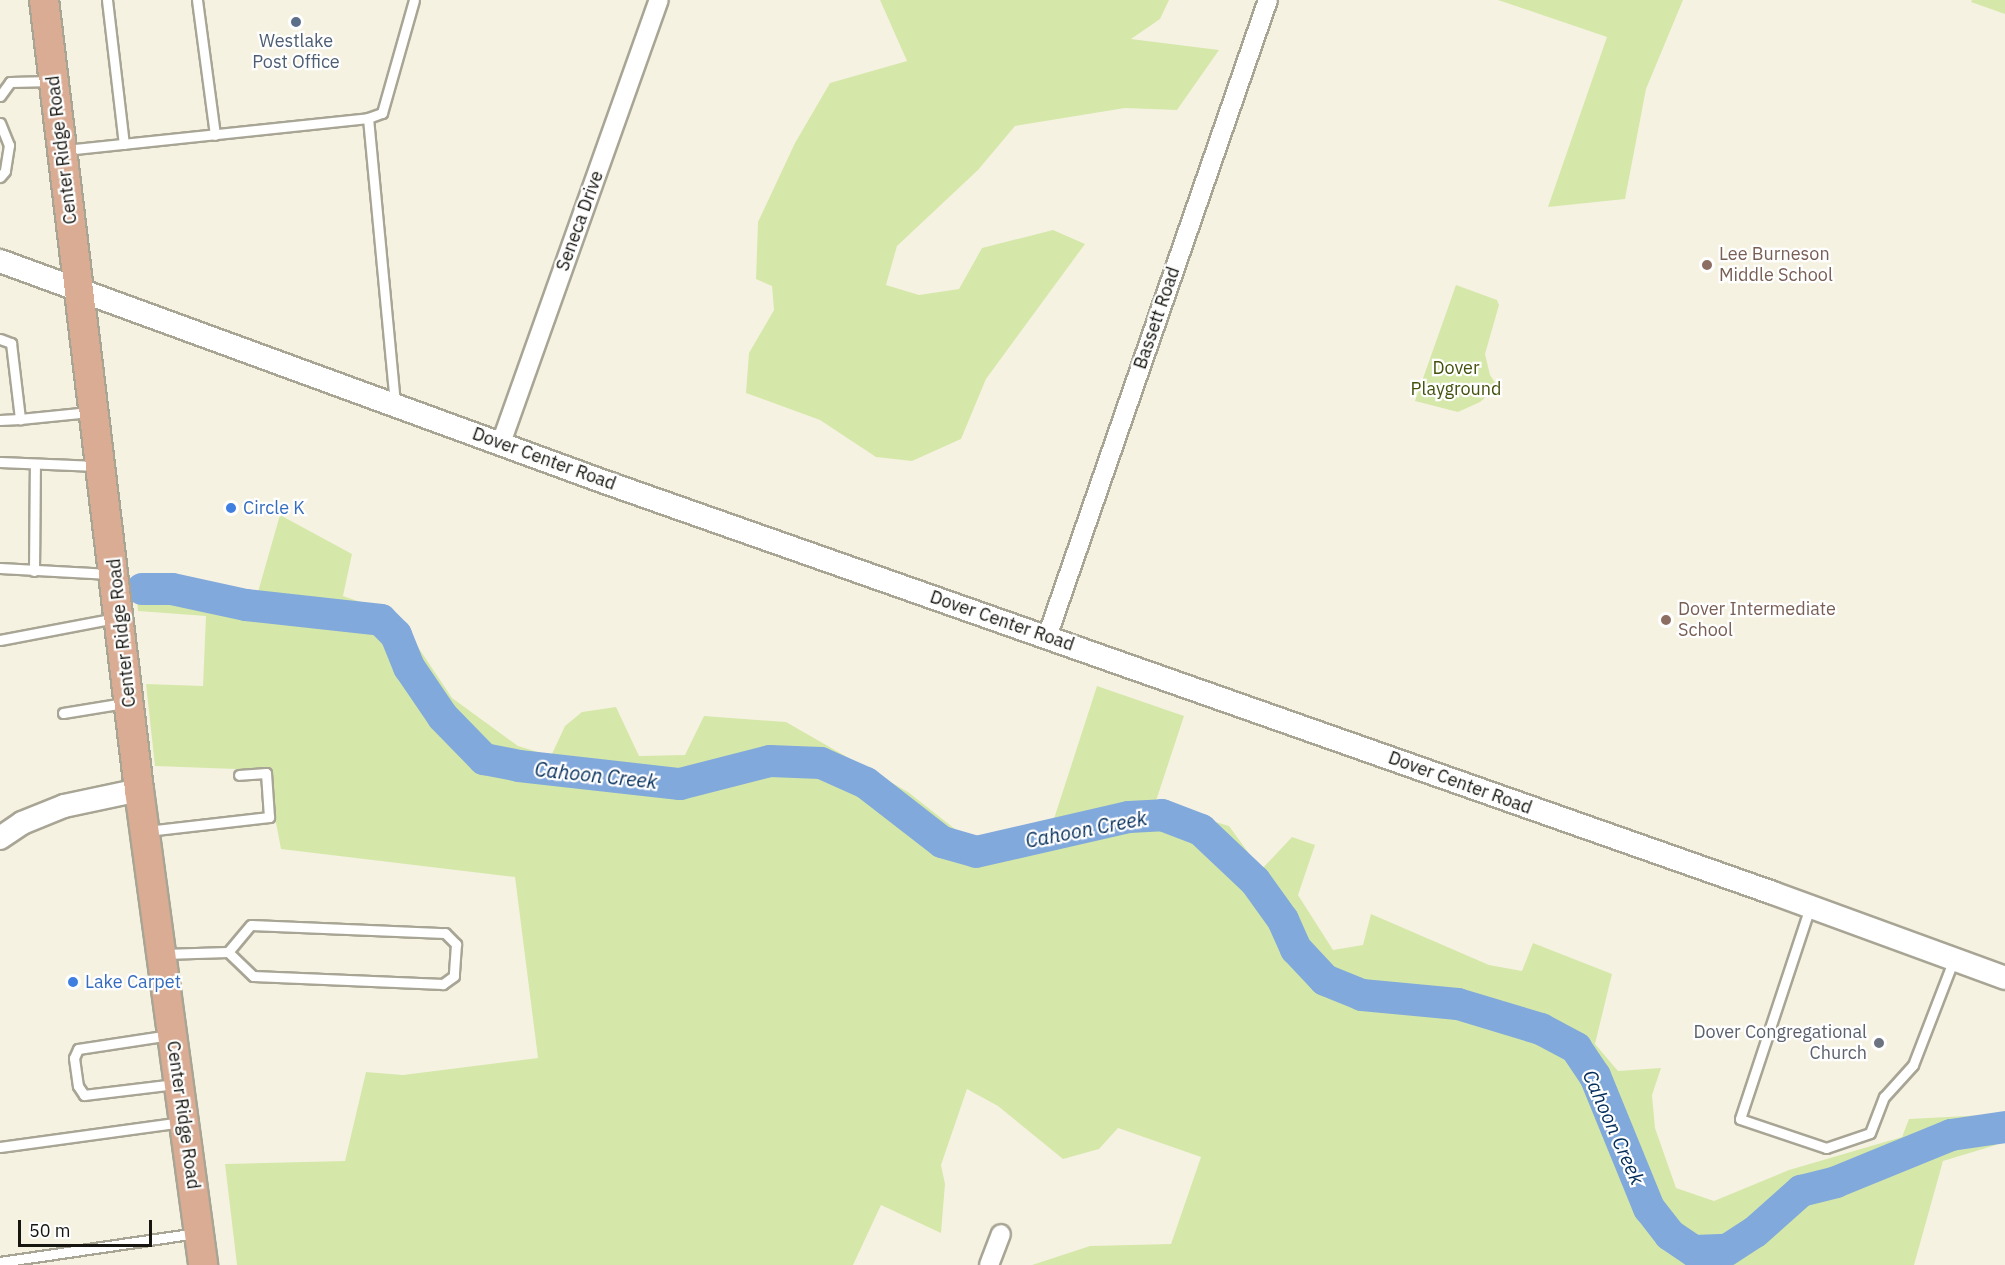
<!DOCTYPE html>
<html>
<head>
<meta charset="utf-8">
<style>
  body { margin:0 }
  #map { position:relative; width:2005px; height:1265px; overflow:hidden; background:#f6f2e2; font-family:"IBM Plex Sans",sans-serif }
  div>[style] { position:absolute }
  [style*='--x'] { left:calc(var(--x)*1px); top:calc(var(--y)*1px); width:calc(var(--w)*1px); rotate:calc(var(--a)*1deg) }
  .green>* { inset:0; background:#d5e8aa }
  .river>* { height:32px; margin:-16px; padding:0 16px; transform-origin:16px; border-radius:16px; background:#82a9db }
  .roads { filter:drop-shadow(2px 0 #a8a595) drop-shadow(-2px 0 #a8a595) drop-shadow(0 2px #a8a595) drop-shadow(0 -2px #a8a595) }
  .service>* { height:9px; margin:-4.5px; padding:0 4.5px; transform-origin:4.5px; border-radius:4.5px; background:#fff }
  .minor>* { height:18px; margin:-9px; padding:0 9px; transform-origin:9px; border-radius:9px; background:#fff }
  .tertiary>* { height:22px; margin:-11px; padding:0 11px; transform-origin:11px; border-radius:11px; background:#fff }
  .primary>* { height:28px; margin:-14px; padding:0 14px; transform-origin:14px; border-radius:14px; background:#daac94 }
  .dots>* { width:16px; height:16px; translate:-50% -50%; box-sizing:border-box; border:3px solid #fff; border-radius:50% }
  span { translate:-50% -50%; white-space:nowrap; text-align:center; line-height:1.15; -webkit-text-stroke:4.5px #fff; paint-order:stroke }
  .service-label { font-size:18px; color:#4e5e75 }
  .street-label { font-size:18px; color:#16150f }
  .education-label { font-size:18px; color:#785e54 }
  .left { translate:0 -50%; text-align:left }
  .park-label { font-size:18px; color:#43520d }
  .shop-label { font-size:18px; color:#366cbe }
  .worship-label { font-size:18px; color:#5b616d }
  .right { translate:-100% -50%; text-align:right }
  .water-label { font-size:20px; color:#032d5a; font-style:italic }
  .scale { position:absolute; left:18px; top:1220px; width:134px; height:27px; box-sizing:border-box; border:3px solid #16150f; border-top:0; padding-left:8px; font-size:18px; line-height:21px; white-space:nowrap; color:#16150f; -webkit-text-stroke:4px #fff; paint-order:stroke }
</style>
</head>
<body>
<div id="map">
  <div class="green">
    <div style="clip-path:polygon(880px 0,1169px 0,1160px 19px,1131px 39px,1219px 50px,1177px 110px,1125px 108px,1015px 126px,978px 170px,897px 246px,886px 285px,919px 295px,959px 289px,982px 248px,1053px 230px,1085px 244px,986px 379px,961px 439px,912px 461px,876px 457px,820px 420px,746px 393px,749px 353px,774px 310px,772px 286px,756px 279px,758px 222px,795px 143px,830px 83px,907px 61px)"></div>
    <div style="clip-path:polygon(1498px 0,1683px 0,1646px 89px,1625px 199px,1548px 207px,1607px 37px)"></div>
    <div style="clip-path:polygon(1972px 0,2005px 0,2005px 14px,1971px 2px)"></div>
    <div style="clip-path:polygon(1456px 285px,1497px 300px,1499px 305px,1485px 354px,1490px 375px,1498px 387px,1480px 402px,1458px 412px,1415px 401px)"></div>
    <div style="clip-path:polygon(280px 515px,352px 554px,343px 596px,396px 614px,452px 698px,518px 746px,551px 756px,565px 726px,582px 712px,616px 707px,639px 756px,685px 755px,704px 716px,786px 722px,908px 792px,965px 837px,1051px 828px,1097px 686px,1184px 716px,1155px 804px,1229px 826px,1261px 870px,1292px 837px,1315px 845px,1298px 895px,1333px 950px,1363px 945px,1371px 914px,1489px 965px,1522px 971px,1533px 943px,1612px 974px,1595px 1044px,1618px 1071px,1661px 1068px,1652px 1095px,1655px 1128px,1676px 1188px,1714px 1201px,1789px 1170px,1902px 1137px,1909px 1119px,2004px 1114px,1996px 1145px,1943px 1161px,1914px 1265px,1032px 1265px,1090px 1246px,1171px 1244px,1201px 1157px,1118px 1128px,1099px 1149px,1063px 1159px,998px 1106px,967px 1089px,941px 1165px,945px 1184px,941px 1233px,881px 1205px,853px 1265px,237px 1265px,225px 1164px,345px 1161px,366px 1072px,403px 1075px,538px 1058px,515px 877px,281px 849px,266px 770px,155px 766px,146px 684px,203px 686px,206px 616px,138px 611px,135px 581px,256px 599px)"></div>
  </div>
  <div class="river">
    <div style="--x:142;--y:589;--w:30;--a:0"></div>
    <div style="--x:172;--y:589;--w:76;--a:12.2"></div>
    <div style="--x:246;--y:605;--w:136;--a:6.3"></div>
    <div style="--x:381;--y:620;--w:21;--a:45"></div>
    <div style="--x:396;--y:635;--w:35;--a:68"></div>
    <div style="--x:409;--y:667;--w:60;--a:55.8"></div>
    <div style="--x:443;--y:717;--w:59;--a:45.7"></div>
    <div style="--x:484;--y:759;--w:36;--a:11"></div>
    <div style="--x:519;--y:766;--w:162;--a:6.4"></div>
    <div style="--x:680;--y:784;--w:93;--a:-14.3"></div>
    <div style="--x:770;--y:761;--w:51;--a:2.2"></div>
    <div style="--x:821;--y:763;--w:49;--a:24"></div>
    <div style="--x:866;--y:783;--w:96;--a:37.8"></div>
    <div style="--x:942;--y:842;--w:35;--a:16"></div>
    <div style="--x:976;--y:852;--w:157;--a:-12.9"></div>
    <div style="--x:1129;--y:817;--w:33;--a:-3"></div>
    <div style="--x:1162;--y:815;--w:42;--a:21"></div>
    <div style="--x:1201;--y:830;--w:74;--a:43.4"></div>
    <div style="--x:1255;--y:881;--w:48;--a:54.3"></div>
    <div style="--x:1283;--y:920;--w:32;--a:66"></div>
    <div style="--x:1296;--y:949;--w:42;--a:46.9"></div>
    <div style="--x:1325;--y:980;--w:40;--a:22"></div>
    <div style="--x:1362;--y:995;--w:96;--a:5.4"></div>
    <div style="--x:1458;--y:1004;--w:87;--a:16.8"></div>
    <div style="--x:1541;--y:1029;--w:40;--a:28"></div>
    <div style="--x:1576;--y:1048;--w:34;--a:56"></div>
    <div style="--x:1595;--y:1076;--w:143;--a:67.8"></div>
    <div style="--x:1649;--y:1208;--w:34;--a:52"></div>
    <div style="--x:1670;--y:1235;--w:29;--a:34"></div>
    <div style="--x:1694;--y:1251;--w:33;--a:-2"></div>
    <div style="--x:1727;--y:1250;--w:33;--a:-33"></div>
    <div style="--x:1755;--y:1232;--w:62;--a:-41.7"></div>
    <div style="--x:1801;--y:1191;--w:36;--a:-14"></div>
    <div style="--x:1836;--y:1182;--w:124;--a:-22.2"></div>
    <div style="--x:1951;--y:1135;--w:55;--a:-8.4"></div>
  </div>
  <div class="roads">
    <div class="service">
      <div style="--x:107;--y:0;--w:145;--a:83.3"></div>
      <div style="--x:197;--y:0;--w:136;--a:82.4"></div>
      <div style="--x:0;--y:96;--w:17;--a:-54"></div>
      <div style="--x:10;--y:82;--w:42;--a:-1.4"></div>
      <div style="--x:368;--y:118;--w:15;--a:-20"></div>
      <div style="--x:382;--y:113;--w:117;--a:-74.2"></div>
      <div style="--x:0;--y:123;--w:24;--a:68"></div>
      <div style="--x:9;--y:145;--w:26;--a:99"></div>
      <div style="--x:5;--y:171;--w:8;--a:130"></div>
      <div style="--x:65;--y:150;--w:305;--a:-6"></div>
      <div style="--x:368;--y:118;--w:287;--a:84.6"></div>
      <div style="--x:0;--y:339;--w:12;--a:20"></div>
      <div style="--x:11;--y:343;--w:77;--a:83.2"></div>
      <div style="--x:20;--y:419;--w:70;--a:-5.7"></div>
      <div style="--x:0;--y:420;--w:20;--a:-3"></div>
      <div style="--x:0;--y:462;--w:97;--a:2.4"></div>
      <div style="--x:0;--y:568;--w:110;--a:3.1"></div>
      <div style="--x:34;--y:571;--w:107;--a:-89.5"></div>
      <div style="--x:0;--y:640;--w:117;--a:-10.8"></div>
      <div style="--x:63;--y:713;--w:62;--a:-9.3"></div>
      <div style="--x:147;--y:831;--w:123;--a:-6.5"></div>
      <div style="--x:269;--y:817;--w:44;--a:-93.9"></div>
      <div style="--x:266;--y:773;--w:27;--a:176"></div>
      <div style="--x:1810;--y:907;--w:223;--a:108.3"></div>
      <div style="--x:1740;--y:1119;--w:91;--a:18.6"></div>
      <div style="--x:1826;--y:1148;--w:46;--a:-18.8"></div>
      <div style="--x:1870;--y:1133;--w:39;--a:-69"></div>
      <div style="--x:1884;--y:1097;--w:43;--a:-47.8"></div>
      <div style="--x:1913;--y:1065;--w:114;--a:-68.9"></div>
      <div style="--x:163;--y:954;--w:65;--a:-1.8"></div>
      <div style="--x:228;--y:952;--w:35;--a:-50"></div>
      <div style="--x:251;--y:925;--w:194;--a:2.4"></div>
      <div style="--x:445;--y:933;--w:16;--a:45"></div>
      <div style="--x:456;--y:944;--w:32;--a:94"></div>
      <div style="--x:454;--y:976;--w:14;--a:144"></div>
      <div style="--x:443;--y:984;--w:190;--a:-177.6"></div>
      <div style="--x:253;--y:976;--w:35;--a:-136"></div>
      <div style="--x:170;--y:1035;--w:93;--a:171.3"></div>
      <div style="--x:78;--y:1049;--w:10;--a:114"></div>
      <div style="--x:74;--y:1058;--w:28;--a:82"></div>
      <div style="--x:78;--y:1086;--w:11;--a:56"></div>
      <div style="--x:84;--y:1095;--w:92;--a:-6.9"></div>
      <div style="--x:0;--y:1147;--w:184;--a:-7.8"></div>
      <div style="--x:0;--y:1262;--w:199;--a:-8.4"></div>
    </div>
    <div class="minor">
      <div style="--x:501;--y:443;--w:470;--a:-70.4"></div>
      <div style="--x:1047;--y:637;--w:674;--a:-70.87"></div>
      <div style="--x:989;--y:1265;--w:33;--a:-69"></div>
    </div>
    <div class="tertiary">
      <div style="--x:0;--y:261;--w:638;--a:20.08"></div>
      <div style="--x:599;--y:480;--w:1245;--a:19.38"></div>
      <div style="--x:1773;--y:893;--w:247;--a:20.1"></div>
      <div style="--x:0;--y:838;--w:27;--a:-34"></div>
      <div style="--x:22;--y:823;--w:45;--a:-22"></div>
      <div style="--x:64;--y:806;--w:77;--a:-12"></div>
    </div>
    <div class="primary">
      <div style="--x:44;--y:0;--w:796;--a:83.14"></div>
      <div style="--x:139;--y:790;--w:479;--a:82.3"></div>
    </div>
  </div>
  <div class="dots">
    <div style="left:296px;top:22px;background:#5c6f8a"></div>
    <div style="left:1707px;top:265px;background:#8d6e63"></div>
    <div style="left:231px;top:508px;background:#3f7fe0"></div>
    <div style="left:1666px;top:620px;background:#8d6e63"></div>
    <div style="left:73px;top:982px;background:#3f7fe0"></div>
    <div style="left:1879px;top:1043px;background:#6b7280"></div>
  </div>
  <div class="service-label">
    <span style="left:296px;top:52px">Westlake<br>Post Office</span>
  </div>
  <div class="street-label">
    <span style="left:62px;top:150px;rotate:-97deg">Center Ridge Road</span>
    <span style="left:580px;top:221px;rotate:-70deg">Seneca Drive</span>
    <span style="left:1157px;top:318px;rotate:-71deg">Bassett Road</span>
    <span style="left:544px;top:459px;rotate:20deg">Dover Center Road</span>
    <span style="left:1002px;top:621px;rotate:19deg">Dover Center Road</span>
    <span style="left:122px;top:633px;rotate:-96deg">Center Ridge Road</span>
    <span style="left:1460px;top:783px;rotate:20deg">Dover Center Road</span>
    <span style="left:183px;top:1115px;rotate:82deg">Center Ridge Road</span>
  </div>
  <div class="education-label">
    <span class="left" style="left:1719px;top:265px">Lee Burneson<br>Middle School</span>
    <span class="left" style="left:1678px;top:620px">Dover Intermediate<br>School</span>
  </div>
  <div class="park-label">
    <span style="left:1456px;top:379px">Dover<br>Playground</span>
  </div>
  <div class="shop-label">
    <span class="left" style="left:243px;top:508px">Circle K</span>
    <span class="left" style="left:85px;top:982px">Lake Carpet</span>
  </div>
  <div class="worship-label">
    <span class="right" style="left:1867px;top:1043px">Dover Congregational<br>Church</span>
  </div>
  <div class="water-label">
    <span style="left:596px;top:775px;rotate:6deg">Cahoon Creek</span>
    <span style="left:1086px;top:829px;rotate:-11deg">Cahoon Creek</span>
    <span style="left:1614px;top:1127px;rotate:66deg">Cahoon Creek</span>
  </div>
  <div class="scale">50 m</div>
</div>
</body>
</html>
